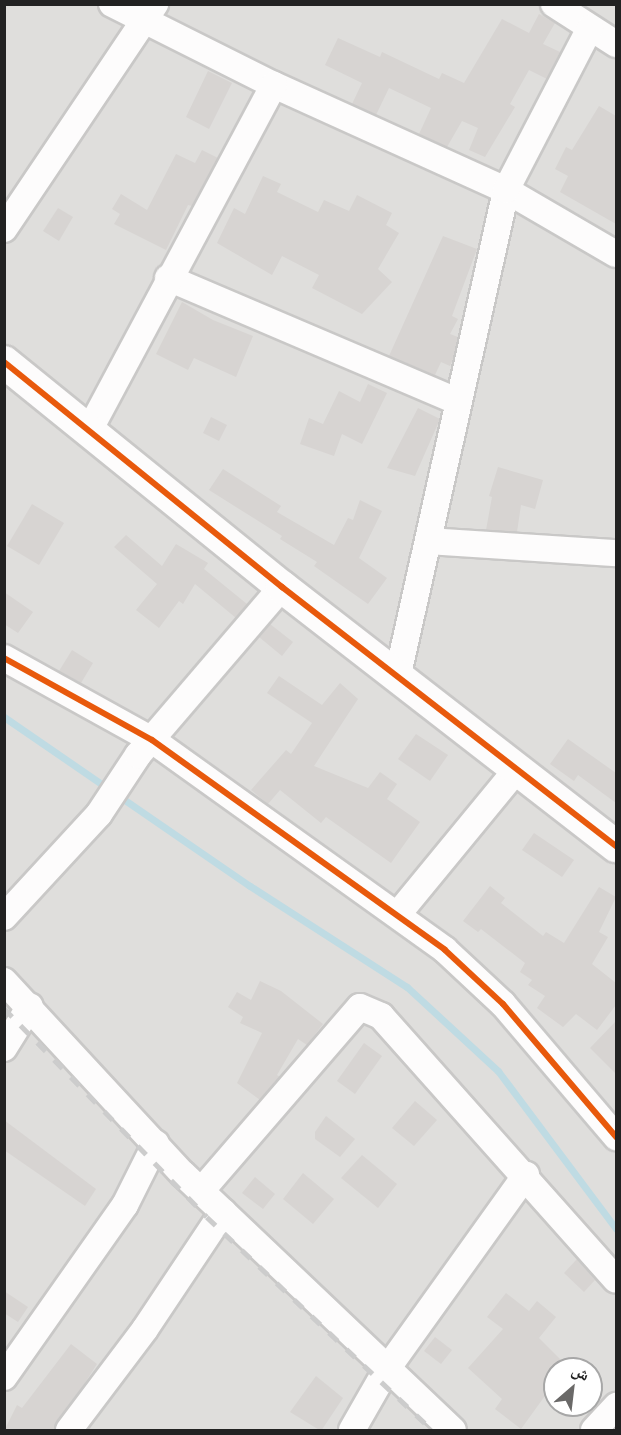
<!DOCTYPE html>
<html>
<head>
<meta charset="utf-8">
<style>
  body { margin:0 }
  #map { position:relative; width:621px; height:1435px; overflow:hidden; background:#f0eeeb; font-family:Signika,"Noto Naskh Arabic",sans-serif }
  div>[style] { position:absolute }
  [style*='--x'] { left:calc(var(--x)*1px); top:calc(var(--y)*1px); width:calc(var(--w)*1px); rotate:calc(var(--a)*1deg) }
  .residential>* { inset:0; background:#dfdedc }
  .stream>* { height:7px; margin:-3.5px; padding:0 3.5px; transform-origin:3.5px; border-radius:3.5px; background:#bfdbe3 }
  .building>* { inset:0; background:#d7d4d2 }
  .roads { filter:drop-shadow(2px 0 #c9c8c7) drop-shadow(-2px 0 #c9c8c7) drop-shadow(0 2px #c9c8c7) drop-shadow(0 -2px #c9c8c7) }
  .minor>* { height:26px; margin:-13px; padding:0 13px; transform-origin:13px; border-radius:13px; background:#fdfcfc }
  .tertiary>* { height:32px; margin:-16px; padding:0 16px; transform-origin:16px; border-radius:16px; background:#fdfcfc }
  .rail>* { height:4.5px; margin-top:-2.25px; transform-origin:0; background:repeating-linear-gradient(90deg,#ccc 0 12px,transparent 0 24px) }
  .cycleway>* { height:6px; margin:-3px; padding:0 3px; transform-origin:3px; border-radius:3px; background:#e8590c }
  span { translate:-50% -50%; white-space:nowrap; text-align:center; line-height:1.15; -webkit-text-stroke:5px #fff; paint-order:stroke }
  .frame { position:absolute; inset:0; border:6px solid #222; pointer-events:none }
  .north { position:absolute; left:543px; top:1357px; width:60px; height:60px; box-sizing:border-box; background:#fff; border:2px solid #a7a7a7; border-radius:50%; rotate:28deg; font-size:16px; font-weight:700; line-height:24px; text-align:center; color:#222 }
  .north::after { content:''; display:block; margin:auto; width:21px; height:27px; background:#6a6968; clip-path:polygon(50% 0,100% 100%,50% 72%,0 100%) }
</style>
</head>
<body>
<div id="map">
  <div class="residential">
    <div style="clip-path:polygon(evenodd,5px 5px,616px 5px,616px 1430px,5px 1430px,5px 5px,555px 1369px,591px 1369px,591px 1405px,555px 1405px,555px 1369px)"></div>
  </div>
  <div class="stream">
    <div style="--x:4;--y:717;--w:298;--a:34.5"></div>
    <div style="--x:250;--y:886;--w:187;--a:32.8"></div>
    <div style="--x:407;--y:987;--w:124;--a:42.7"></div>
    <div style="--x:498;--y:1071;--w:197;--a:53.2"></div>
  </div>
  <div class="building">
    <div style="clip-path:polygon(539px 14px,555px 23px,543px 44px,560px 52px,547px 79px,529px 70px,510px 104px,515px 107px,485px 157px,469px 150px,478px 128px,462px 121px,447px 147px,419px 134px,431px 108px,389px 88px,376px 115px,352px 104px,362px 83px,325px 65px,338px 38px,380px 57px,382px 52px,439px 79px,442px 73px,464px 83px,502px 19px,529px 33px)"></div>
    <div style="clip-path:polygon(208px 71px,232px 83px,209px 129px,186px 117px)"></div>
    <div style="clip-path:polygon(599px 106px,616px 116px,616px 224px,560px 192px,568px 176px,555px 169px,566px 147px,572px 150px)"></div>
    <div style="clip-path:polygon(202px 150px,218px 158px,192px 206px,188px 205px,166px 250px,114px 224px,120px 214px,112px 209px,121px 194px,147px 210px,176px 154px,195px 163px)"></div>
    <div style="clip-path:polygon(263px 176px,281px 184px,277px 192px,318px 212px,324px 200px,349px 211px,357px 195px,392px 213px,386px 225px,399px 233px,378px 269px,392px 282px,362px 314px,312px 288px,319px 275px,282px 256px,272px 275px,217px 243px,234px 208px,245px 214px)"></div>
    <div style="clip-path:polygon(58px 208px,73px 217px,59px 241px,43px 231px)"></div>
    <div style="clip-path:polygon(443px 236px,477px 249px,452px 316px,458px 319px,450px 334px,458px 337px,453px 359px,450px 366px,441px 362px,435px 375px,389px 356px)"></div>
    <div style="clip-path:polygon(182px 302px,213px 320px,253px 336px,236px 377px,194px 358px,188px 370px,156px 354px)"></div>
    <div style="clip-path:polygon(368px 384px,387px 393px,362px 444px,342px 434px,334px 456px,300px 444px,309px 418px,323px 424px,339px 391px,360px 402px)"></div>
    <div style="clip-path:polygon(418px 408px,440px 419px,415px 476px,387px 468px)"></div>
    <div style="clip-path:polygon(211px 417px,227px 425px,219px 441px,203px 433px)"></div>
    <div style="clip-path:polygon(498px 467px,543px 480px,535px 509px,521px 505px,517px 532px,486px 530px,492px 497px,489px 496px)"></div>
    <div style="clip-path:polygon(223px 469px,281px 506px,277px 512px,334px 545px,348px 518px,353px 520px,360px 500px,382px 511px,359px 558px,387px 578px,368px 604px,314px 566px,317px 562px,280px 539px,282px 536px,209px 490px)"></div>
    <div style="clip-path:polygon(32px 504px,64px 523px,39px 565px,7px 546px)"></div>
    <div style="clip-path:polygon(126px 535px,162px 566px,176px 544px,208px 563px,204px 569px,247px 604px,236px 618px,195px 584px,183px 604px,179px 601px,159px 628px,136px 610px,157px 584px,114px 547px)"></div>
    <div style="clip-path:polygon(4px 592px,33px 612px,18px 633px,4px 624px)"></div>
    <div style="clip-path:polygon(270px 624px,293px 642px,282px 656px,259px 637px)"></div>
    <div style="clip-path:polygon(72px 650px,93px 663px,81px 683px,59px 671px)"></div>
    <div style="clip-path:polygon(279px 676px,322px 705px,340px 683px,358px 699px,314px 766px,368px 788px,380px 772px,397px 784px,387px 799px,420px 822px,391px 863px,326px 817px,321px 823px,280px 790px,268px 804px,251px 790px,286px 750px,291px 754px,312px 723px,267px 693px)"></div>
    <div style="clip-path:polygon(416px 734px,448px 755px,430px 781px,398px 759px)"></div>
    <div style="clip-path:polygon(568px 739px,616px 773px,616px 803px,578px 775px,574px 781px,550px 764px)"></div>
    <div style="clip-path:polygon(534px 833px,574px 860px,562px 877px,522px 850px)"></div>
    <div style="clip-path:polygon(490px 886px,505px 898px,501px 903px,543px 936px,546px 932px,564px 943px,599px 887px,616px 897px,599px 932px,608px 937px,592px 964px,616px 983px,616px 1005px,597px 1030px,576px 1014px,563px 1027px,537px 1008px,545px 996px,528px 985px,532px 980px,520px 972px,525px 963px,481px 929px,478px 932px,463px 921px)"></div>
    <div style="clip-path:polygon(260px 981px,281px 991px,323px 1024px,307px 1045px,298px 1039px,277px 1075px,280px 1077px,260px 1100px,237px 1083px,262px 1033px,240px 1023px,243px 1017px,228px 1007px,237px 992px,251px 1000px)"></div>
    <div style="clip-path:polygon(616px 1021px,616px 1074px,590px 1048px)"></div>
    <div style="clip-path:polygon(364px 1043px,382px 1056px,355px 1094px,337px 1081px)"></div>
    <div style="clip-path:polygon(415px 1101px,437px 1120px,414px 1146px,392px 1128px)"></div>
    <div style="clip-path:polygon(326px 1116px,355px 1139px,340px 1157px,315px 1139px,315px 1132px)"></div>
    <div style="clip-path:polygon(4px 1120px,96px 1189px,85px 1206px,4px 1150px)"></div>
    <div style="clip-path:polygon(362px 1155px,397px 1184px,378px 1208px,341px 1178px)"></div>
    <div style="clip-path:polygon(303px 1173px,334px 1199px,313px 1224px,283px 1199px)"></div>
    <div style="clip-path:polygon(255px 1177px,275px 1194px,263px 1209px,242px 1193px)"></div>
    <div style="clip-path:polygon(577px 1259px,595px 1280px,584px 1292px,564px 1273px)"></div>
    <div style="clip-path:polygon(4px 1291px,28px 1307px,18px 1322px,4px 1313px)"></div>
    <div style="clip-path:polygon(506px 1293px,529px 1311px,537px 1301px,556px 1317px,539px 1338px,570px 1369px,551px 1369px,555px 1373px,555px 1382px,521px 1429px,495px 1409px,502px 1399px,468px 1368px,503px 1329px,487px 1317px)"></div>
    <div style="clip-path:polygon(435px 1337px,452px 1350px,441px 1364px,424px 1351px)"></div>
    <div style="clip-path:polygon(71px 1344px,97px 1364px,54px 1431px,4px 1431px,17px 1405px,22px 1408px)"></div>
    <div style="clip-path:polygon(316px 1376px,343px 1398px,321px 1431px,290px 1412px)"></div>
  </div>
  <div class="roads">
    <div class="minor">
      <div style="--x:112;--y:4;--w:181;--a:26.6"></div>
      <div style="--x:274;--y:85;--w:255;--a:24.4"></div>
      <div style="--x:506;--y:190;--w:127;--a:30.2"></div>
      <div style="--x:554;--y:4;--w:74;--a:32.8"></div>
      <div style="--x:4;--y:229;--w:271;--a:-56.1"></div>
      <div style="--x:168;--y:278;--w:314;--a:23.1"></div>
      <div style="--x:90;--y:429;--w:390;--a:-61.9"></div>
      <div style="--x:429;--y:541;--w:187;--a:3.7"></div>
      <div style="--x:4;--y:658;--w:169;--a:29"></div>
      <div style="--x:152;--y:740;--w:360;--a:35.6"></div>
      <div style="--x:445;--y:950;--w:79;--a:43"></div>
      <div style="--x:503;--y:1004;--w:175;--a:49.6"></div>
      <div style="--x:398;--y:674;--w:496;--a:-77.4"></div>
      <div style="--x:506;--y:190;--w:182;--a:-62.6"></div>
      <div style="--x:398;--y:914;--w:189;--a:-50.6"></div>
      <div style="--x:4;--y:917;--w:140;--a:-47.3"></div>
      <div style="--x:99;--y:814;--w:71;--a:-56.5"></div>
      <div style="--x:138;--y:755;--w:221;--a:-49.4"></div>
      <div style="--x:4;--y:981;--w:263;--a:47.2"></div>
      <div style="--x:183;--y:1174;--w:372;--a:43.5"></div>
      <div style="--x:4;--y:1048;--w:49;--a:-58.2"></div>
      <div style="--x:201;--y:1191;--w:243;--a:-49.2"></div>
      <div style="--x:360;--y:1007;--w:23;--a:23"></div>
      <div style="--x:381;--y:1016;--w:353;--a:48.3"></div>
      <div style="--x:4;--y:1377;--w:210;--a:-54.9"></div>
      <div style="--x:125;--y:1205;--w:69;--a:-63.4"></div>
      <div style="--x:69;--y:1430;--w:126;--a:-53"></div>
      <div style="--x:145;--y:1329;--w:141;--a:-56.3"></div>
      <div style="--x:352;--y:1430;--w:70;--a:-60.2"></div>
      <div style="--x:387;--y:1369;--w:239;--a:-54.4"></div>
      <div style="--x:594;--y:1430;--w:33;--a:-47"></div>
    </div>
    <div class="tertiary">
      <div style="--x:4;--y:362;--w:358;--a:39"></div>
      <div style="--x:282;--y:587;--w:423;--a:37.8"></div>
    </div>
  </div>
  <div class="rail">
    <div style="--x:4;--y:1008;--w:291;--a:45.8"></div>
    <div style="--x:207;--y:1217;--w:310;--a:43.4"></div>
  </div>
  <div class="cycleway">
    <div style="--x:4;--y:362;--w:358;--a:39"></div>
    <div style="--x:282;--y:587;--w:423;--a:37.8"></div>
    <div style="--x:4;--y:658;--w:169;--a:29"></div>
    <div style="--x:152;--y:740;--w:360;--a:35.6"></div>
    <div style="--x:445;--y:950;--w:79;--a:43"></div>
    <div style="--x:503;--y:1004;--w:175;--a:49.6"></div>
  </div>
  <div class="frame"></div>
  <div class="north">ش</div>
</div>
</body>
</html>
